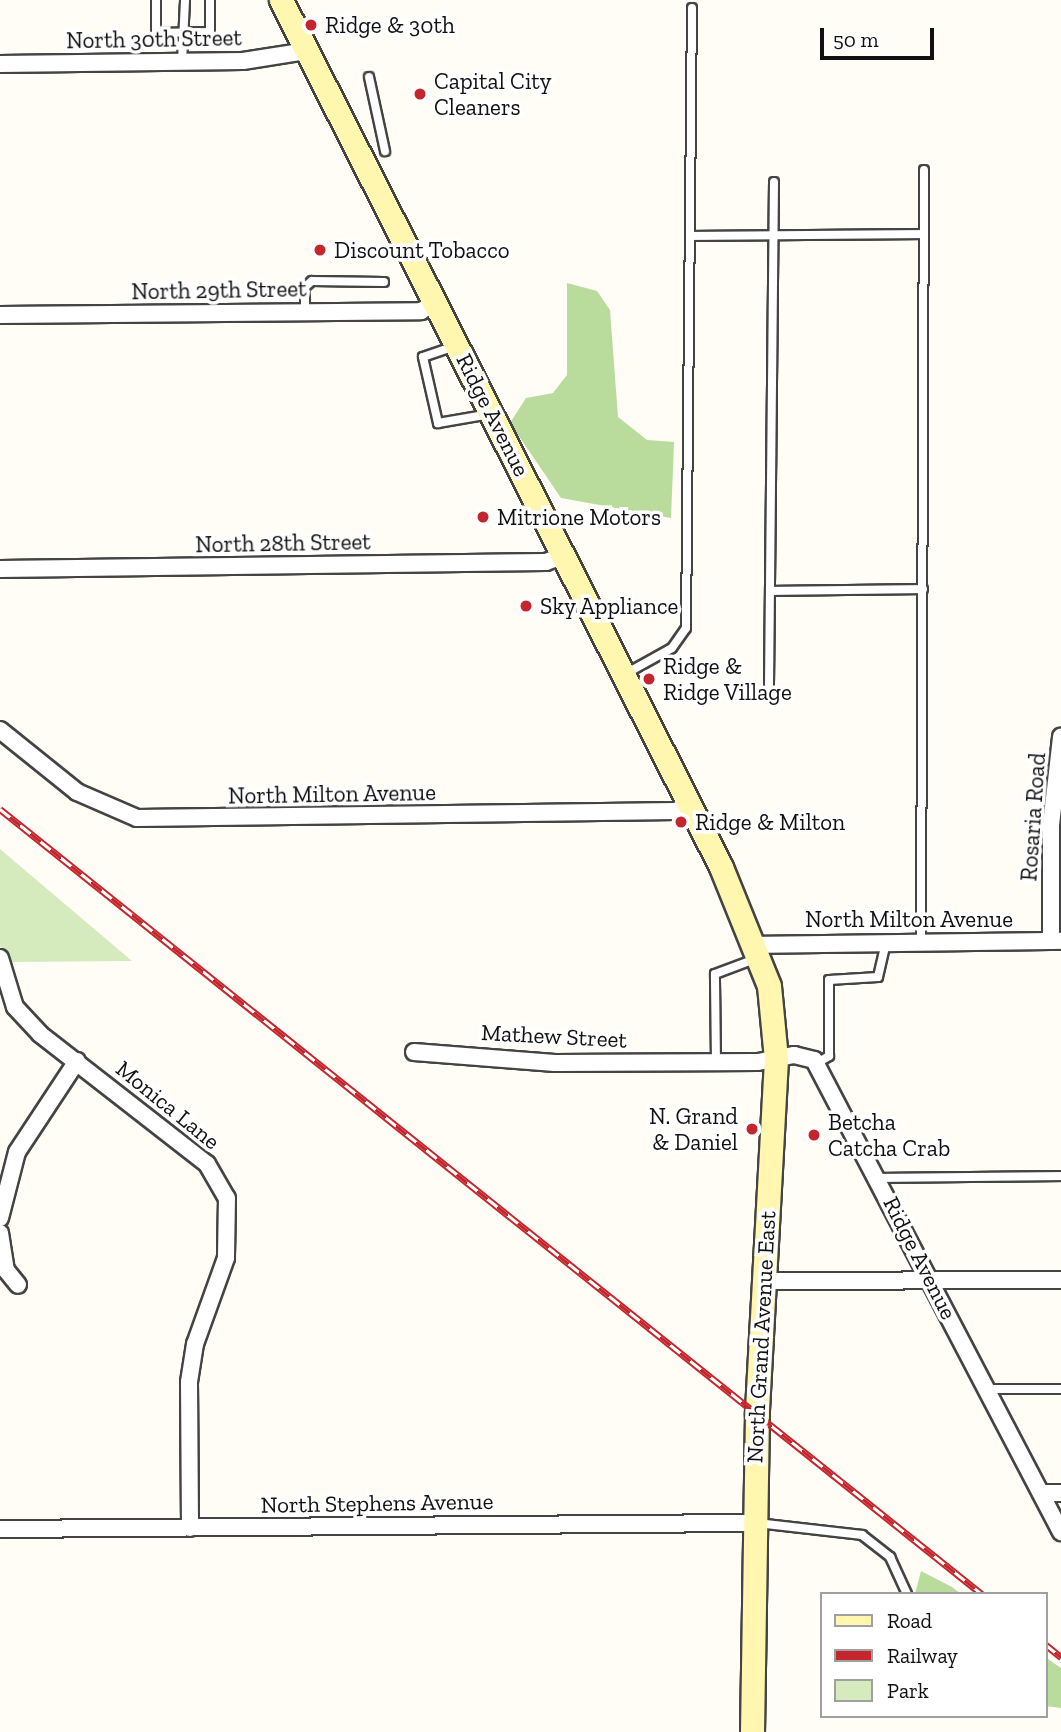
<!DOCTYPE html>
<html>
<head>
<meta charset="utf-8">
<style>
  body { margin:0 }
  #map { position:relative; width:1061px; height:1732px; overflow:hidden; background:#fffdf5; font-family:"Zilla Slab",serif }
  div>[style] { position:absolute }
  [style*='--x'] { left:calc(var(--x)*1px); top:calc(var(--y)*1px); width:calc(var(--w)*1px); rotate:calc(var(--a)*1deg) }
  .green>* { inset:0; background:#d5ebbd }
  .forest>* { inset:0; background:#b9dc9c }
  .roads { filter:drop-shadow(2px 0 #444) drop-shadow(-2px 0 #444) drop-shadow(0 2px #444) drop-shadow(0 -2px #444) }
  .lane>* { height:8px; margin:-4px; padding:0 4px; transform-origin:4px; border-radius:4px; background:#fff }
  .street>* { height:16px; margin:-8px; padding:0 8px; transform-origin:8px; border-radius:8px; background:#fff }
  .secondary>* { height:23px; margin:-11.5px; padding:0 11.5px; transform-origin:11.5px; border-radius:11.5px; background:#fff6b0 }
  .rail>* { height:7px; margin-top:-3.5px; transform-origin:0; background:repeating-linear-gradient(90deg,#fff 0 13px,#c4262e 0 26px); box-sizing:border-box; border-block:2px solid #c4262e }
  .dots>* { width:19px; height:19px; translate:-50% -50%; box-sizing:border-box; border:4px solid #fff; border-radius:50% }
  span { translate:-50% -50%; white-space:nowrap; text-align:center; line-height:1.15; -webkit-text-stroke:7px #fff; paint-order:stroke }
  .poi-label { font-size:23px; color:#111 }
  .left { translate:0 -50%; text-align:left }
  .right { translate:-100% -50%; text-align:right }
  .street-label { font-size:23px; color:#111 }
  .legend { position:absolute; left:820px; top:1592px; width:228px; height:126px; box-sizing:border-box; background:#fff; border:2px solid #a0a0a0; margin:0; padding:9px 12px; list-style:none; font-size:21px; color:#111 }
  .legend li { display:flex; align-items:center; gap:14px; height:35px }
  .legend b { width:35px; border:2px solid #a0a0a0 }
  .scale { position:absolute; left:820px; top:28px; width:114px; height:32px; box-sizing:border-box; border:4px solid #111; border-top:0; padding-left:9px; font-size:21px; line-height:24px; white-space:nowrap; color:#111; -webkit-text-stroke:5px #fff; paint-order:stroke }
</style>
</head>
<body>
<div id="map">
  <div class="green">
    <div style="clip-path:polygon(0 849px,132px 961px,11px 962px,0 946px)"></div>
  </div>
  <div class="forest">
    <div style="clip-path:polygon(567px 283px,597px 291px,610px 310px,618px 417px,647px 440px,674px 442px,671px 518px,561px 498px,510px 423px,526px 398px,553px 393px,567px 375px)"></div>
    <div style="clip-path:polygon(921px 1571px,952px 1587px,961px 1594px,915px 1594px)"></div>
    <div style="clip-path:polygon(1045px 1657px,1061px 1668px,1061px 1708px,1045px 1706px)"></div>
  </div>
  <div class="roads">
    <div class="lane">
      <div style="--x:156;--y:0;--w:33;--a:90"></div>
      <div style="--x:156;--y:33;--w:54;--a:-1.1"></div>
      <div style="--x:210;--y:32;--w:32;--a:-90"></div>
      <div style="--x:182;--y:62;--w:62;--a:-87.2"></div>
      <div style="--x:369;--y:77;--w:76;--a:77.8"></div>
      <div style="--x:691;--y:236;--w:233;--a:-0.5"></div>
      <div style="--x:305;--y:312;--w:25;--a:-90"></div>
      <div style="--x:305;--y:287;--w:9;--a:-41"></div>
      <div style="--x:312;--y:281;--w:72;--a:0.8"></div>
      <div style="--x:455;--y:346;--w:34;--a:161"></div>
      <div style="--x:423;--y:357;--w:68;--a:77.2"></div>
      <div style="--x:438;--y:423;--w:53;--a:-9.8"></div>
      <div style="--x:770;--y:591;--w:153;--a:-0.7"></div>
      <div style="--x:627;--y:673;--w:51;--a:-29.1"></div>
      <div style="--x:672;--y:648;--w:24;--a:-55"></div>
      <div style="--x:686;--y:628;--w:620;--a:-89.45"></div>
      <div style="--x:769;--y:685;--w:503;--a:-89.43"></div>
      <div style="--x:921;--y:941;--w:771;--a:-89.78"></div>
      <div style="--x:716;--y:1062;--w:88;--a:-90.7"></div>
      <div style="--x:715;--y:974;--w:43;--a:-20.6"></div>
      <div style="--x:817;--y:1063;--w:14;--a:-30"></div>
      <div style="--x:829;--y:1056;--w:76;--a:-90"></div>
      <div style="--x:829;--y:980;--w:49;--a:-3.5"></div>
      <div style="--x:878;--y:977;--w:37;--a:-77"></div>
      <div style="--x:879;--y:1178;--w:182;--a:-0.6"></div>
      <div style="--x:988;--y:1389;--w:73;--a:0"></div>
      <div style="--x:757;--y:1523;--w:106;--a:6.5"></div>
      <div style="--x:862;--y:1535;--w:36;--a:38"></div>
      <div style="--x:890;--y:1557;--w:41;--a:65.3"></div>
    </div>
    <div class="street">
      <div style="--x:0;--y:64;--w:243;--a:-0.7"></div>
      <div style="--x:243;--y:61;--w:65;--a:-8.9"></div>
      <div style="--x:0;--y:315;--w:421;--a:-0.5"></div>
      <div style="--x:421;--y:311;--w:17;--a:-31"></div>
      <div style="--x:0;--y:569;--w:546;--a:-0.73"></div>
      <div style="--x:546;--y:562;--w:19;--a:-21"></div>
      <div style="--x:0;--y:730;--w:99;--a:38.8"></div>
      <div style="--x:77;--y:792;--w:65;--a:23.4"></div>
      <div style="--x:137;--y:818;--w:539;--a:-0.74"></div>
      <div style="--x:676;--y:811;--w:16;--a:-27"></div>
      <div style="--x:1051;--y:941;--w:116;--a:-90"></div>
      <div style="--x:1051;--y:825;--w:89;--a:-83.5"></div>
      <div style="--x:756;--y:945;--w:305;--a:-0.8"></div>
      <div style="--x:0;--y:958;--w:51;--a:73"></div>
      <div style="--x:15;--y:1007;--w:37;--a:47"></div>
      <div style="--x:40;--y:1034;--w:212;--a:37.9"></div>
      <div style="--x:207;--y:1164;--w:39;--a:60"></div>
      <div style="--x:227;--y:1198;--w:60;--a:91"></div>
      <div style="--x:226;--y:1258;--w:91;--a:109.8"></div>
      <div style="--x:195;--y:1344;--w:38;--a:99"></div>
      <div style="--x:189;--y:1382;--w:146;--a:89.6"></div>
      <div style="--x:414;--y:1052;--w:141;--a:4.5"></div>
      <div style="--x:555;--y:1063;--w:203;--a:-0.3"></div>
      <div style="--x:758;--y:1062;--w:37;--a:-11"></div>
      <div style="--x:794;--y:1055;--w:21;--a:14"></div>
      <div style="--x:814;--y:1060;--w:533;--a:62.38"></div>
      <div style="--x:0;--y:1218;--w:68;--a:-75.6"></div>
      <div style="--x:17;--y:1152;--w:109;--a:-56.6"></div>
      <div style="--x:0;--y:1233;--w:37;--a:81"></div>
      <div style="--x:6;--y:1270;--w:19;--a:51"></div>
      <div style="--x:763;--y:1281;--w:298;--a:-0.2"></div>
      <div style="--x:1041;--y:1493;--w:20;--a:0"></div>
      <div style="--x:0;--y:1529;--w:754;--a:-0.46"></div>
    </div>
    <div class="secondary">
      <div style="--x:281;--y:0;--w:972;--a:63.09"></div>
      <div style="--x:721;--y:867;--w:128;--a:68"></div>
      <div style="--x:769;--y:986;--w:73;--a:84.5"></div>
      <div style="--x:776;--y:1059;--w:356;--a:93.1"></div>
      <div style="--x:757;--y:1414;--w:318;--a:90.9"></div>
    </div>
  </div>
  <div class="rail">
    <div style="--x:0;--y:809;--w:1257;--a:38.64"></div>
    <div style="--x:1045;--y:1644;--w:21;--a:39"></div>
  </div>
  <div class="dots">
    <div style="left:311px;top:25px;background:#c4262e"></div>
    <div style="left:420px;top:94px;background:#c4262e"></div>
    <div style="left:320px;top:250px;background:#c4262e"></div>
    <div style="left:483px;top:517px;background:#c4262e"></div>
    <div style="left:526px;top:606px;background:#c4262e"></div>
    <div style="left:649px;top:679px;background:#c4262e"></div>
    <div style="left:681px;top:822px;background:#c4262e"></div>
    <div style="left:752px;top:1129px;background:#c4262e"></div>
    <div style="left:814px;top:1135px;background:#c4262e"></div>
  </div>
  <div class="poi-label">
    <span class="left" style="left:325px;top:25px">Ridge &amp; 30th</span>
    <span class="left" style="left:434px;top:94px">Capital City<br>Cleaners</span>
    <span class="left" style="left:334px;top:250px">Discount Tobacco</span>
    <span class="left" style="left:497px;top:517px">Mitrione Motors</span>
    <span class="left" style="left:540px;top:606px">Sky Appliance</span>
    <span class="left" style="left:663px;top:679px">Ridge &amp;<br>Ridge Village</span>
    <span class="left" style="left:695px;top:822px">Ridge &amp; Milton</span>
    <span class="right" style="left:738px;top:1129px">N. Grand<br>&amp; Daniel</span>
    <span class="left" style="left:828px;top:1135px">Betcha<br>Catcha Crab</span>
  </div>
  <div class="street-label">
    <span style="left:154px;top:39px;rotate:-1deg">North 30th Street</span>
    <span style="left:219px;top:290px;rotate:-1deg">North 29th Street</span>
    <span style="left:493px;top:415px;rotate:63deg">Ridge Avenue</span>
    <span style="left:283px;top:543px;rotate:-1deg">North 28th Street</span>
    <span style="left:332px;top:794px;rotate:-1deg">North Milton Avenue</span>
    <span style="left:1033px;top:817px;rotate:-86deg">Rosaria Road</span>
    <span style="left:909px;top:919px">North Milton Avenue</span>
    <span style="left:554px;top:1036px;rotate:3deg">Mathew Street</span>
    <span style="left:168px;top:1105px;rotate:39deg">Monica Lane</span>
    <span style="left:920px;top:1258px;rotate:63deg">Ridge Avenue</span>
    <span style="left:761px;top:1337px;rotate:-87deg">North Grand Avenue East</span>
    <span style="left:377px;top:1503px;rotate:-1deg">North Stephens Avenue</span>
  </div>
  <ul class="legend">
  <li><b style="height:9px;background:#fff6b0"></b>Road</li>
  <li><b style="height:9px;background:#c4262e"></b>Railway</li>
  <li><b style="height:19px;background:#d5ebbd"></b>Park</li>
  </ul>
  <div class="scale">50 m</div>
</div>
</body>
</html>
